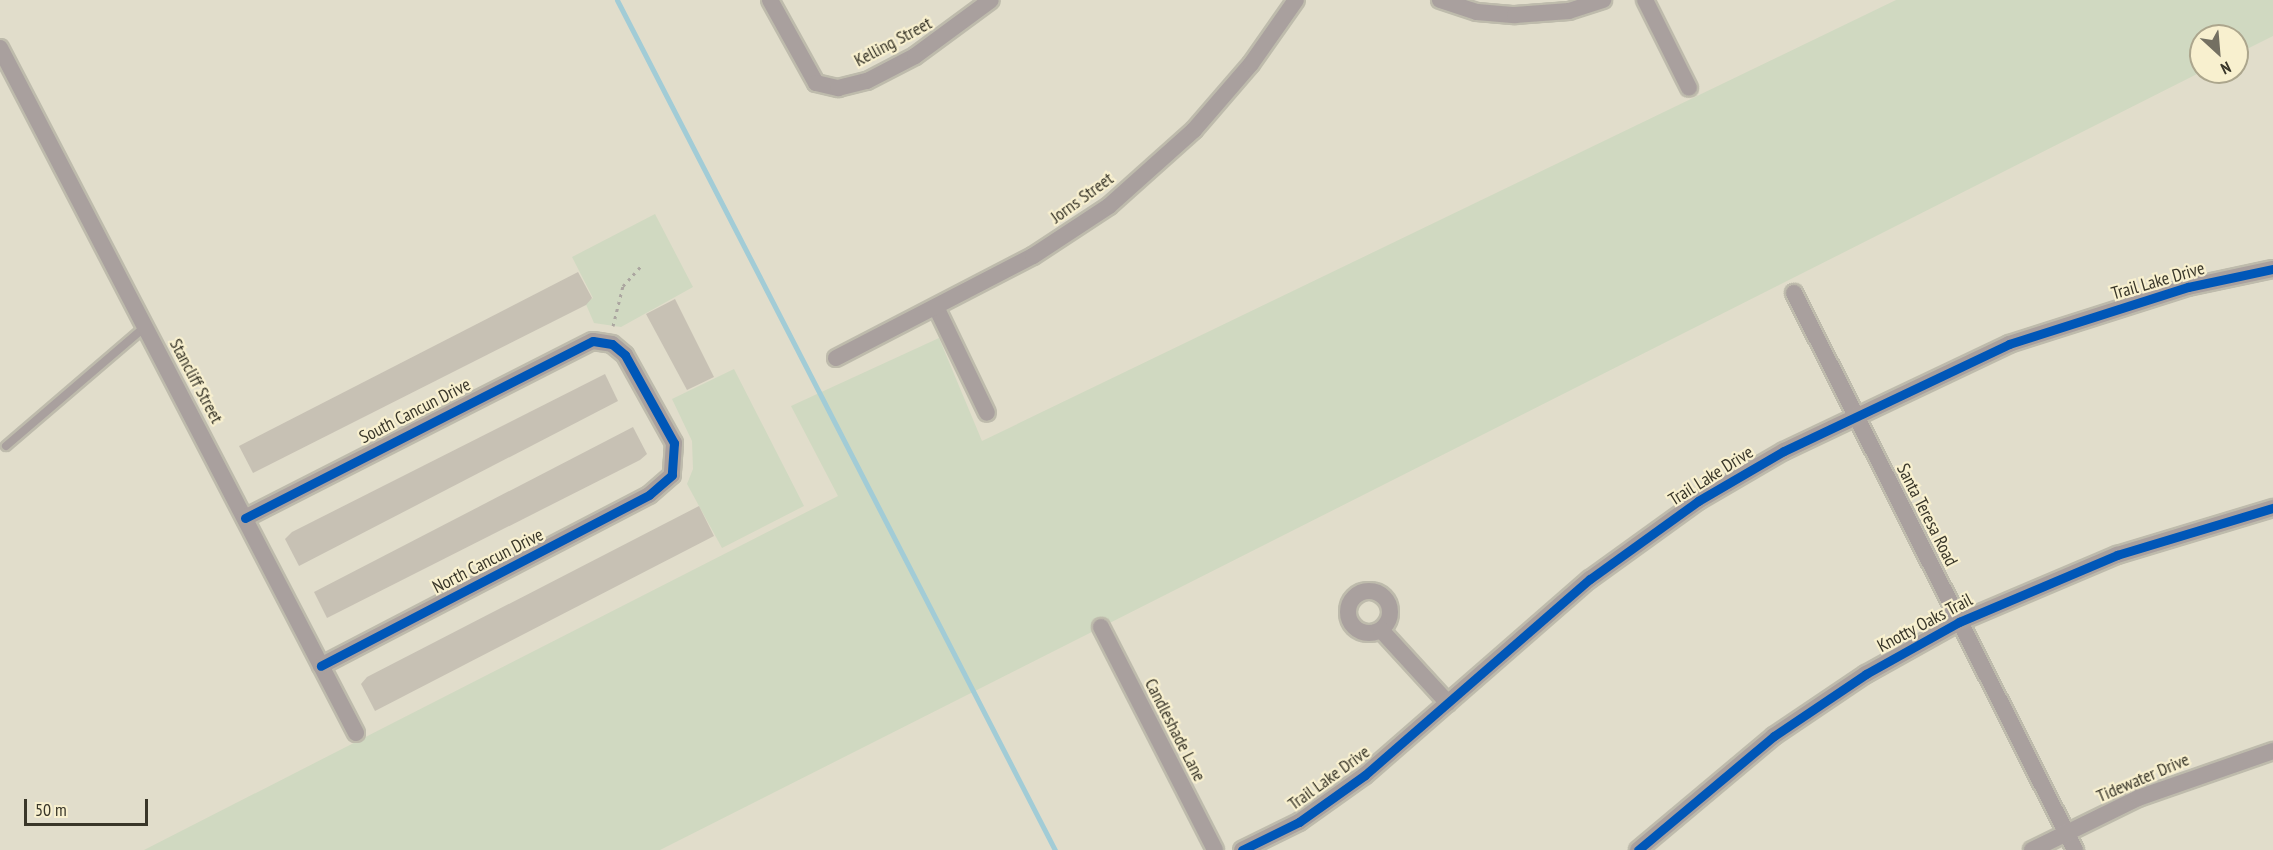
<!DOCTYPE html>
<html>
<head>
<meta charset="utf-8">
<style>
  body { margin:0 }
  #map { position:relative; width:2273px; height:850px; overflow:hidden; background:#e1ddcb; font-family:"PT Sans Narrow",sans-serif }
  div>[style] { position:absolute }
  [style*='--x'] { left:calc(var(--x)*1px); top:calc(var(--y)*1px); width:calc(var(--w)*1px); rotate:calc(var(--a)*1deg) }
  .green>* { inset:0; background:#d0d9c1 }
  .stream>* { height:5px; margin:-2.5px; padding:0 2.5px; transform-origin:2.5px; border-radius:2.5px; background:#a2ccd6 }
  .building>* { inset:0; background:#c7c1b4 }
  .path>* { height:3px; margin-top:-1.5px; transform-origin:0; background:repeating-linear-gradient(90deg,#aba6a0 0 3px,transparent 0 7.5px) }
  .roads { filter:drop-shadow(2px 0 #bebbac) drop-shadow(-2px 0 #bebbac) drop-shadow(0 2px #bebbac) drop-shadow(0 -2px #bebbac) }
  .lane>* { height:8px; margin:-4px; padding:0 4px; transform-origin:4px; border-radius:4px; background:#a9a09e }
  .street>* { height:16px; margin:-8px; padding:0 8px; transform-origin:8px; border-radius:8px; background:#a9a09e }
  .street>.ring { margin:-8px; padding:0; box-sizing:content-box; background:none; border:16px solid #a9a09e; border-radius:50% }
  .cycleway>* { height:9px; margin:-4.5px; padding:0 4.5px; transform-origin:4.5px; border-radius:4.5px; background:#0057b8 }
  span { translate:-50% -50%; white-space:nowrap; text-align:center; line-height:1.15; -webkit-text-stroke:4.5px #f8f0cf; paint-order:stroke }
  .street-label { font-size:18px; color:#393629 }
  .north { position:absolute; left:2189px; top:24px; width:60px; height:60px; box-sizing:border-box; background:#f8f0cf; border:2px solid #aca68d; border-radius:50%; rotate:154deg; font-size:16px; font-weight:700; line-height:24px; text-align:center; color:#393629 }
  .north::after { content:''; display:block; margin:auto; width:21px; height:27px; background:#747062; clip-path:polygon(50% 0,100% 100%,50% 72%,0 100%) }
  .scale { position:absolute; left:24px; top:799px; width:124px; height:27px; box-sizing:border-box; border:3px solid #393629; border-top:0; padding-left:8px; font-size:18px; line-height:21px; white-space:nowrap; color:#393629; -webkit-text-stroke:4px #f8f0cf; paint-order:stroke }
</style>
</head>
<body>
<div id="map">
  <div class="green">
    <div style="clip-path:polygon(1896px 0,2273px 0,2273px 36px,2237px 54px,2237px 36px,2201px 36px,2201px 72px,660px 850px,144px 850px,838px 496px,791px 406px,939px 338px,982px 441px)"></div>
    <div style="clip-path:polygon(655px 214px,693px 287px,621px 327px,594px 323px,585px 302px,593px 298px,572px 257px)"></div>
    <div style="clip-path:polygon(734px 369px,804px 506px,722px 548px,687px 484px,693px 469px,692px 441px,672px 399px)"></div>
  </div>
  <div class="stream">
    <div style="--x:617;--y:0;--w:956;--a:62.74"></div>
  </div>
  <div class="building">
    <div style="clip-path:polygon(578px 272px,592px 298px,586px 305px,253px 473px,239px 446px)"></div>
    <div style="clip-path:polygon(675px 299px,714px 377px,687px 390px,646px 314px)"></div>
    <div style="clip-path:polygon(605px 374px,618px 401px,299px 566px,285px 539px,292px 532px)"></div>
    <div style="clip-path:polygon(633px 427px,647px 454px,640px 460px,327px 618px,314px 592px)"></div>
    <div style="clip-path:polygon(699px 506px,714px 536px,375px 711px,361px 684px,367px 677px)"></div>
  </div>
  <div class="path">
    <div style="--x:613;--y:326;--w:41;--a:-76"></div>
    <div style="--x:623;--y:286;--w:27;--a:-48"></div>
  </div>
  <div class="roads">
    <div class="lane">
      <div style="--x:6;--y:446;--w:183;--a:-40.6"></div>
    </div>
    <div class="street">
      <div style="--x:770;--y:0;--w:95;--a:61"></div>
      <div style="--x:816;--y:83;--w:23;--a:13"></div>
      <div style="--x:838;--y:88;--w:30;--a:-14"></div>
      <div style="--x:867;--y:81;--w:54;--a:-27.5"></div>
      <div style="--x:915;--y:56;--w:94;--a:-36.4"></div>
      <div style="--x:1440;--y:0;--w:39;--a:18"></div>
      <div style="--x:1477;--y:12;--w:38;--a:5"></div>
      <div style="--x:1515;--y:15;--w:54;--a:-4.2"></div>
      <div style="--x:1569;--y:11;--w:36;--a:-18"></div>
      <div style="--x:1645;--y:0;--w:98;--a:63.4"></div>
      <div style="--x:0;--y:48;--w:772;--a:62.54"></div>
      <div style="--x:1794;--y:293;--w:624;--a:63.23"></div>
      <div style="--x:937;--y:309;--w:115;--a:64.3"></div>
      <div style="--x:836;--y:358;--w:222;--a:-27.4"></div>
      <div style="--x:1033;--y:256;--w:91;--a:-33.3"></div>
      <div style="--x:1109;--y:206;--w:114;--a:-41.8"></div>
      <div style="--x:1194;--y:130;--w:87;--a:-49.2"></div>
      <div style="--x:1251;--y:64;--w:78;--a:-54.9"></div>
      <div style="--x:245;--y:518;--w:390;--a:-27"></div>
      <div style="--x:593;--y:341;--w:19;--a:9"></div>
      <div style="--x:612;--y:344;--w:17;--a:40"></div>
      <div style="--x:625;--y:355;--w:101;--a:60.9"></div>
      <div style="--x:674;--y:443;--w:32;--a:94"></div>
      <div style="--x:672;--y:475;--w:30;--a:139"></div>
      <div style="--x:649;--y:495;--w:370;--a:152.5"></div>
      <div class="ring" style="left:1348px;top:591px;width:26px;height:26px"></div>
      <div style="--x:1101;--y:627;--w:250;--a:62.9"></div>
      <div style="--x:1381;--y:630;--w:99;--a:47.5"></div>
      <div style="--x:1242;--y:850;--w:64;--a:-26.2"></div>
      <div style="--x:1299;--y:822;--w:81;--a:-35.5"></div>
      <div style="--x:1365;--y:775;--w:298;--a:-41.1"></div>
      <div style="--x:1590;--y:579;--w:133;--a:-35.8"></div>
      <div style="--x:1698;--y:501;--w:99;--a:-30.2"></div>
      <div style="--x:1784;--y:451;--w:249;--a:-25.4"></div>
      <div style="--x:2009;--y:344;--w:188;--a:-17.7"></div>
      <div style="--x:2188;--y:287;--w:87;--a:-12"></div>
      <div style="--x:1638;--y:850;--w:177;--a:-40"></div>
      <div style="--x:1774;--y:736;--w:111;--a:-34"></div>
      <div style="--x:1866;--y:674;--w:107;--a:-29.2"></div>
      <div style="--x:1959;--y:622;--w:172;--a:-23"></div>
      <div style="--x:2117;--y:555;--w:163;--a:-16.8"></div>
      <div style="--x:2032;--y:850;--w:118;--a:-26.1"></div>
      <div style="--x:2138;--y:798;--w:143;--a:-19.2"></div>
    </div>
  </div>
  <div class="cycleway">
    <div style="--x:245;--y:518;--w:390;--a:-27"></div>
    <div style="--x:593;--y:341;--w:19;--a:9"></div>
    <div style="--x:612;--y:344;--w:17;--a:40"></div>
    <div style="--x:625;--y:355;--w:101;--a:60.9"></div>
    <div style="--x:674;--y:443;--w:32;--a:94"></div>
    <div style="--x:672;--y:475;--w:30;--a:139"></div>
    <div style="--x:649;--y:495;--w:370;--a:152.5"></div>
    <div style="--x:1242;--y:850;--w:64;--a:-26.2"></div>
    <div style="--x:1299;--y:822;--w:81;--a:-35.5"></div>
    <div style="--x:1365;--y:775;--w:298;--a:-41.1"></div>
    <div style="--x:1590;--y:579;--w:133;--a:-35.8"></div>
    <div style="--x:1698;--y:501;--w:99;--a:-30.2"></div>
    <div style="--x:1784;--y:451;--w:249;--a:-25.4"></div>
    <div style="--x:2009;--y:344;--w:188;--a:-17.7"></div>
    <div style="--x:2188;--y:287;--w:87;--a:-12"></div>
    <div style="--x:1638;--y:850;--w:177;--a:-40"></div>
    <div style="--x:1774;--y:736;--w:111;--a:-34"></div>
    <div style="--x:1866;--y:674;--w:107;--a:-29.2"></div>
    <div style="--x:1959;--y:622;--w:172;--a:-23"></div>
    <div style="--x:2117;--y:555;--w:163;--a:-16.8"></div>
  </div>
  <div class="street-label">
    <span style="left:893px;top:42px;rotate:-28deg">Kelling Street</span>
    <span style="left:1082px;top:198px;rotate:-36deg">Jorns Street</span>
    <span style="left:2158px;top:281px;rotate:-16deg">Trail Lake Drive</span>
    <span style="left:196px;top:381px;rotate:62deg">Stancliff Street</span>
    <span style="left:415px;top:411px;rotate:-27deg">South Cancun Drive</span>
    <span style="left:1711px;top:476px;rotate:-32deg">Trail Lake Drive</span>
    <span style="left:1927px;top:515px;rotate:63deg">Santa Teresa Road</span>
    <span style="left:488px;top:561px;rotate:-27deg">North Cancun Drive</span>
    <span style="left:1925px;top:623px;rotate:-28deg">Knotty Oaks Trail</span>
    <span style="left:1175px;top:730px;rotate:63deg">Candleshade Lane</span>
    <span style="left:1329px;top:778px;rotate:-36deg">Trail Lake Drive</span>
    <span style="left:2143px;top:778px;rotate:-23deg">Tidewater Drive</span>
  </div>
  <div class="north">N</div>
  <div class="scale">50 m</div>
</div>
</body>
</html>
